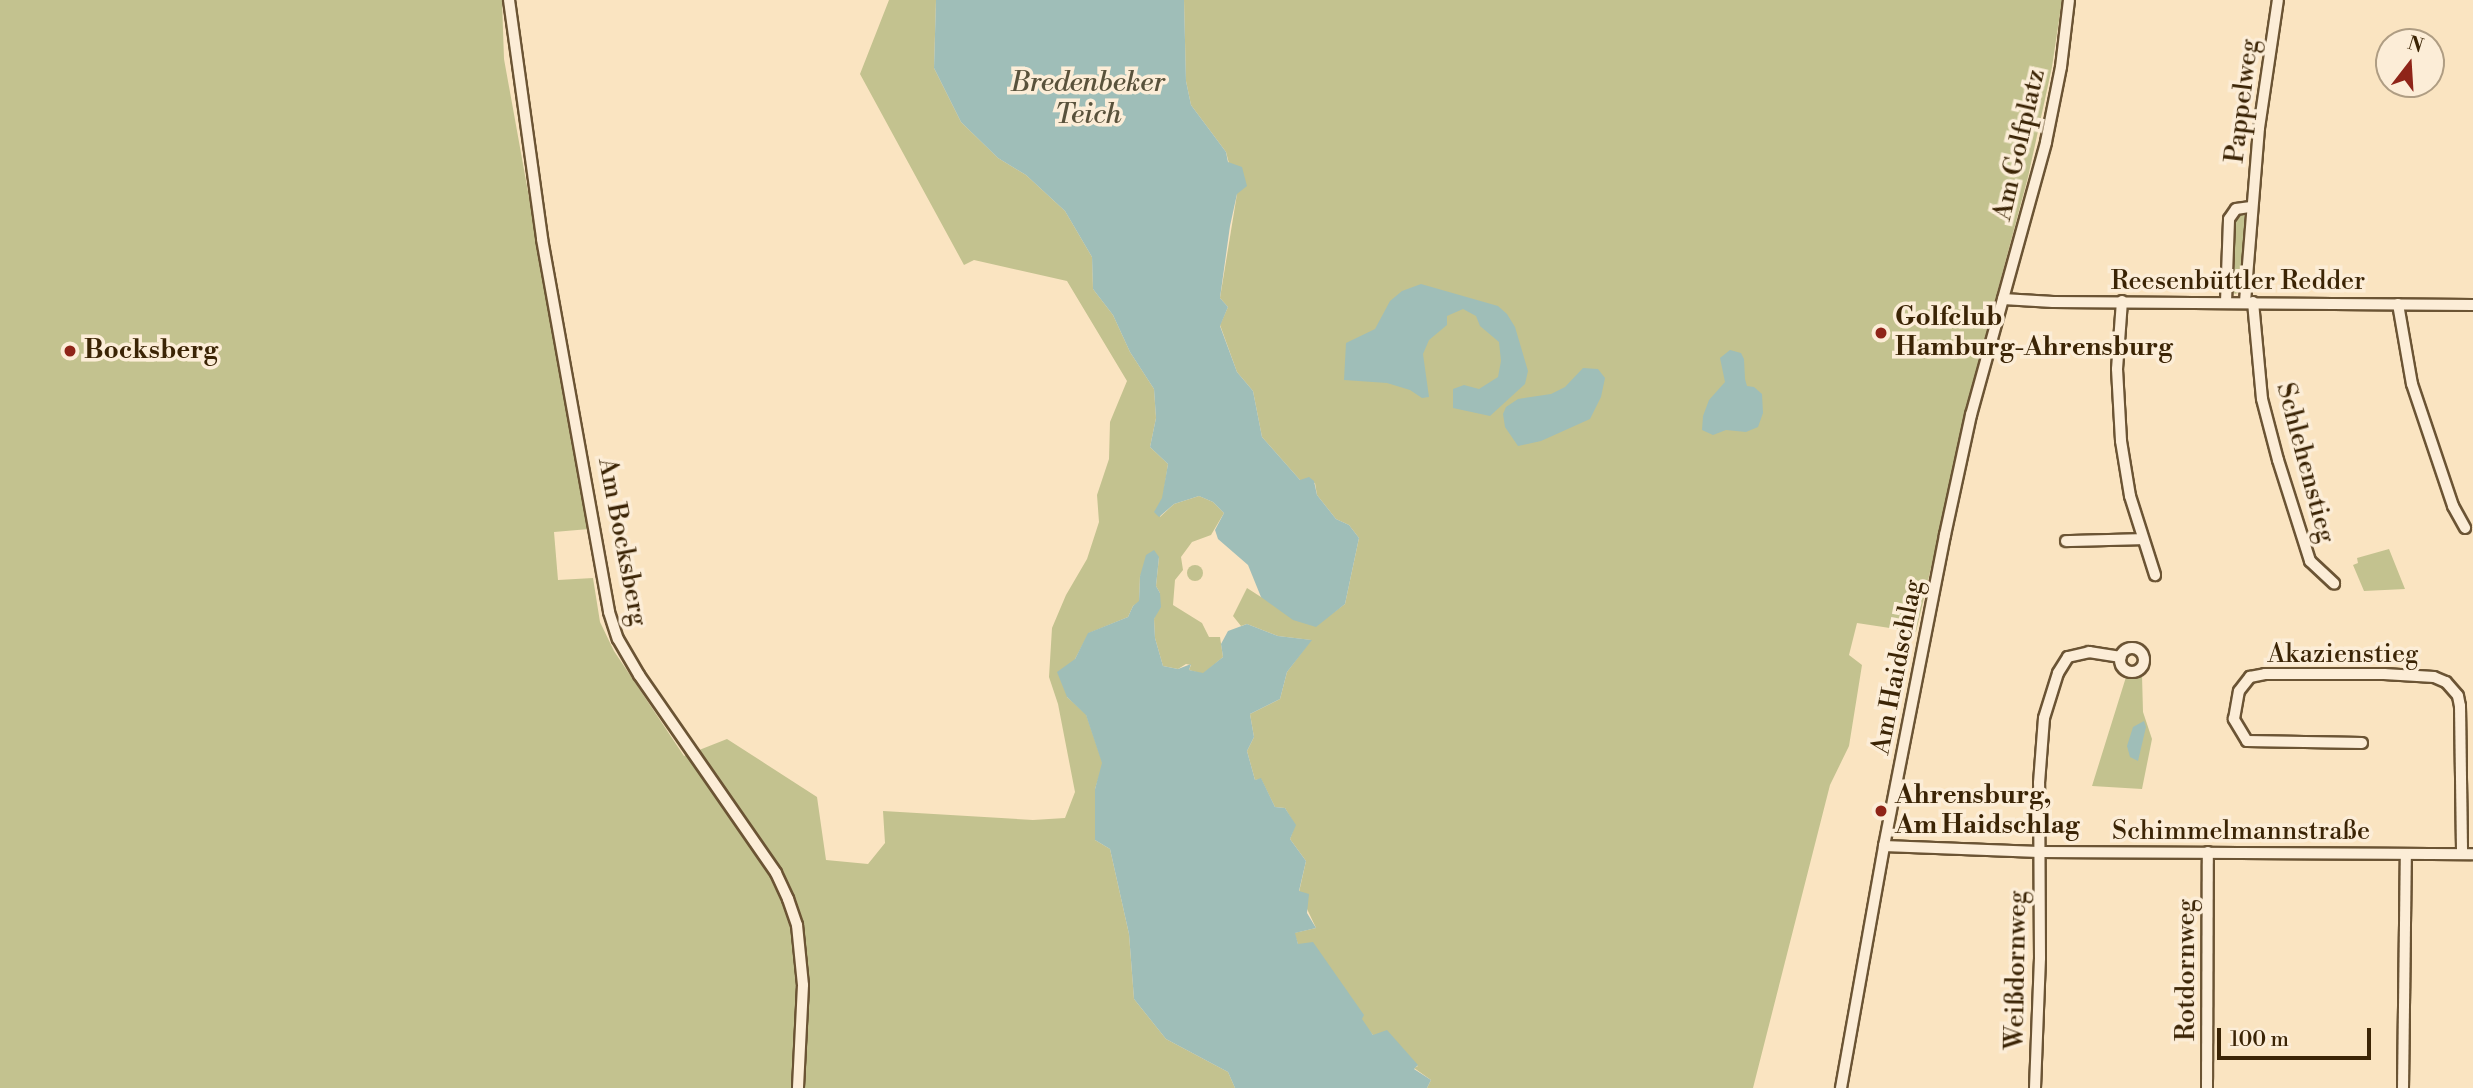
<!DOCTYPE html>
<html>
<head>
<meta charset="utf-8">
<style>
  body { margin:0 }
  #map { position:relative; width:2473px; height:1088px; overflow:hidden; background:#fae4c1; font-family:"Libre Bodoni",serif }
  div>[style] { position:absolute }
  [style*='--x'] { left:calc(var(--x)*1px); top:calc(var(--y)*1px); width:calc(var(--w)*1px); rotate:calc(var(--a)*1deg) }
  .green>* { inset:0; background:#c3c28f }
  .round { border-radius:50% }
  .water>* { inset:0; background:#9fbeb8 }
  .roads { filter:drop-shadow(2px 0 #6b5434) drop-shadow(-2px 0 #6b5434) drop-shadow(0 2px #6b5434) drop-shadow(0 -2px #6b5434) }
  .street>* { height:10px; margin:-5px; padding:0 5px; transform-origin:5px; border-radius:5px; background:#fcedd7 }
  .street>.ring { margin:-5px; padding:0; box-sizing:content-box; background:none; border:10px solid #fcedd7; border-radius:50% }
  .dots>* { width:19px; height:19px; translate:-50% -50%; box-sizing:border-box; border:4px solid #fcedd7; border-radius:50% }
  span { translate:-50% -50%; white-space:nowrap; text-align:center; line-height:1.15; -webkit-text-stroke:7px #fcedd7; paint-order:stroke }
  .street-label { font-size:26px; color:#3b2405 }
  .poi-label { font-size:26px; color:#3b2405; font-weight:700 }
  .left { translate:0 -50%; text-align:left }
  .water-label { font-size:28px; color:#59523b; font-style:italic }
  .north { position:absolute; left:2375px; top:28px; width:70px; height:70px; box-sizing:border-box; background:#fcedd7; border:2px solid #af9d83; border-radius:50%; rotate:17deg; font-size:19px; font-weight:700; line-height:28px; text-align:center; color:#3b2405 }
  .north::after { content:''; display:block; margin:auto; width:24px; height:32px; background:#8f2418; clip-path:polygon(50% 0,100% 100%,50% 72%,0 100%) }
  .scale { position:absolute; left:2217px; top:1028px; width:154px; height:32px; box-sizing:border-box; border:4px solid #3b2405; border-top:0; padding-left:9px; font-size:21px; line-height:24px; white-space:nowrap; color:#3b2405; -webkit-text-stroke:5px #fcedd7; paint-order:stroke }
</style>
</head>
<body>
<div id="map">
  <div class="green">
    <div style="clip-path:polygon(0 0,502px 0,504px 59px,589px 529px,554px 532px,558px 580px,593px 578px,600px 622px,614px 651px,684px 756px,727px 739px,817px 797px,826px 860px,868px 864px,885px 843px,883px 811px,1033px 820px,1065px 818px,1075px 792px,1058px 704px,1049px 677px,1052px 628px,1066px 595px,1087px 559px,1099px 522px,1097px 495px,1109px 459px,1110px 422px,1127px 381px,1067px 281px,974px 260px,964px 265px,860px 74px,889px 0,936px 0,934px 68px,961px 122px,998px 158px,1026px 175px,1065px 211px,1092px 257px,1093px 289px,1113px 315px,1130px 352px,1154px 389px,1156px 418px,1150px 447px,1168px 464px,1160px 517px,1174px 504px,1199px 496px,1213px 502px,1224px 513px,1211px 535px,1192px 542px,1181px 557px,1183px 570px,1175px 580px,1173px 605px,1202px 623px,1209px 637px,1220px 637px,1223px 657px,1203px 674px,1189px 670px,1191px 665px,1186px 664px,1178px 669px,1163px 666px,1155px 638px,1154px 619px,1160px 593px,1156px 586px,1159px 557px,1140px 576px,1139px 602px,1133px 606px,1128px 617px,1089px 633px,1075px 659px,1067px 697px,1086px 714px,1103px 764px,1095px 789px,1095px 840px,1110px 849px,1129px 934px,1134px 999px,1166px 1039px,1228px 1072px,1235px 1088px,0 1088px)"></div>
    <div style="clip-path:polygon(1184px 0,2062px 0,2052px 67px,2028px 177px,1981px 353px,1916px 632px,1857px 623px,1849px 655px,1862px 665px,1849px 746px,1830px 785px,1753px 1088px,1427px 1088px,1431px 1080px,1414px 1068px,1418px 1066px,1373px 1035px,1298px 944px,1294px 933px,1316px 928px,1299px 892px,1306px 861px,1290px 839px,1295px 825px,1285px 808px,1275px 807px,1261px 779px,1255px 780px,1247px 751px,1254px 737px,1250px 714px,1280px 699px,1287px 672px,1311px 640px,1278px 636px,1247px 624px,1241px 626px,1233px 616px,1247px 588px,1261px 597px,1330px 615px,1345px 604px,1359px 538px,1349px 525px,1336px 519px,1317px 495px,1315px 483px,1300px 480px,1262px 437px,1253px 391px,1237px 372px,1220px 325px,1228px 307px,1220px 298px,1237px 194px,1226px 152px,1191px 105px,1186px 81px)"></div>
    <div style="clip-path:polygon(2236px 212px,2245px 212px,2245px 216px,2240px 292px,2235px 294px,2230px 289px,2233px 219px)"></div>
    <div style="clip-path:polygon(2389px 549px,2405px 589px,2364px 591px,2353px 565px,2358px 563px,2357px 558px)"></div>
    <div class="round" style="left:1187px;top:565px;width:16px;height:16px"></div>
    <div style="clip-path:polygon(2142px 675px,2143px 712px,2152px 739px,2142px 789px,2092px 786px,2126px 677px)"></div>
  </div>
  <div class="water">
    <div style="clip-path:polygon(936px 0,1184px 0,1186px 81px,1191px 105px,1226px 152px,1228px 162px,1242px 167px,1247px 186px,1237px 194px,1230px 226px,1220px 298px,1228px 307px,1220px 326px,1237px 372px,1253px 391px,1262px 437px,1300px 480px,1309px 477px,1314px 481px,1317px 495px,1336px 519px,1349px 525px,1359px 538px,1345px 604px,1316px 627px,1293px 620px,1261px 597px,1248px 565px,1218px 539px,1215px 530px,1224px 513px,1213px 502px,1199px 496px,1174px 504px,1159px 517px,1154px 512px,1162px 498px,1168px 464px,1150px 447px,1156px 418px,1154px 389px,1130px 352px,1113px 315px,1093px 289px,1092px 257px,1065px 211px,1026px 175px,998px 158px,961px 122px,934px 68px)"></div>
    <div style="clip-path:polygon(1421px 284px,1498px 306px,1507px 314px,1515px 327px,1528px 371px,1525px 384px,1490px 416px,1453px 408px,1453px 389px,1464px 385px,1479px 389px,1498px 377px,1501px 361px,1499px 342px,1480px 326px,1476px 316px,1463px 309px,1447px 316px,1447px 325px,1429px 340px,1423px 354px,1429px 397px,1422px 398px,1410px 390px,1387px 383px,1344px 380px,1346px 343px,1375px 329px,1390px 301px,1402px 291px)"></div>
    <div style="clip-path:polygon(1730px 350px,1741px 353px,1744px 359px,1745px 379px,1747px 386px,1754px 387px,1762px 394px,1763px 413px,1758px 427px,1746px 432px,1726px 430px,1713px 435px,1702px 430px,1703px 416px,1709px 400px,1725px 382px,1720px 358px)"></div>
    <div style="clip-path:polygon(1583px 368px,1598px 369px,1605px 378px,1601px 397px,1590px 419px,1541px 441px,1518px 446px,1505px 427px,1503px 414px,1506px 407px,1518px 399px,1551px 394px,1565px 387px)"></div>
    <div style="clip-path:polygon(1154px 550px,1159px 557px,1156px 586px,1160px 593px,1161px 607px,1154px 619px,1155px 638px,1163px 666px,1178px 669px,1191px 664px,1189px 670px,1203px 673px,1223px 657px,1221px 644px,1228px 631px,1247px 624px,1278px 636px,1312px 640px,1287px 672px,1280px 699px,1250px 714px,1254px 737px,1247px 751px,1255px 780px,1261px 778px,1275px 807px,1285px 808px,1296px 825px,1290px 839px,1306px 861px,1299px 891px,1309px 894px,1307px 913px,1316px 928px,1295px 933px,1298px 944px,1313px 942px,1364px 1015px,1362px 1019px,1373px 1035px,1387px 1030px,1418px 1065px,1414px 1069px,1431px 1080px,1427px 1088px,1235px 1088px,1228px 1072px,1166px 1039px,1134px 999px,1129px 934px,1110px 849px,1095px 840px,1095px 789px,1102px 763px,1086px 715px,1067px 697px,1057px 672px,1075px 659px,1088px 633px,1128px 617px,1133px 606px,1139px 601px,1140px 576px,1146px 555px)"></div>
    <div style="clip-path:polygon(2144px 721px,2146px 727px,2138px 761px,2130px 757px,2127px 746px,2133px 727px)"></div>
  </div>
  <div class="roads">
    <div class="street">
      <div style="--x:509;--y:0;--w:241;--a:82.1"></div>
      <div style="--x:542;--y:239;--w:379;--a:79.8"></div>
      <div style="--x:609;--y:612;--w:28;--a:72"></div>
      <div style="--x:618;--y:639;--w:42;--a:59.7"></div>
      <div style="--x:639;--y:675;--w:241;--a:55.3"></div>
      <div style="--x:776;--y:873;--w:29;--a:65"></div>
      <div style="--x:788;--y:899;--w:28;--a:71"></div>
      <div style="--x:797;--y:925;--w:60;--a:84.3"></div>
      <div style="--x:803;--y:985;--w:103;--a:92.8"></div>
      <div style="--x:2003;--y:299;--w:50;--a:3.4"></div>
      <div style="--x:2053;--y:302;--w:420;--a:0.4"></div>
      <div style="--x:2122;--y:301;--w:68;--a:94.2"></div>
      <div style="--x:2117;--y:369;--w:72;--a:86.8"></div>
      <div style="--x:2121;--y:441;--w:56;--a:80.7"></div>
      <div style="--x:2130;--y:496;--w:83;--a:72.4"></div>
      <div style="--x:2226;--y:302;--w:83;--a:-87.9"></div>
      <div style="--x:2229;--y:219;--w:12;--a:-55"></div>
      <div style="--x:2236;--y:209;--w:15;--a:-8"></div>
      <div style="--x:2245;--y:302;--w:175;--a:-85.4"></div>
      <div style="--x:2259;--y:128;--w:129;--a:-81.6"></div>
      <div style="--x:2253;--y:302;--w:97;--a:84.7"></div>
      <div style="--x:2262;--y:399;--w:63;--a:75.3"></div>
      <div style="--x:2278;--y:460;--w:106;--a:72.4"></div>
      <div style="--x:2310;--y:561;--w:33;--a:43"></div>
      <div style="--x:2398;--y:304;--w:81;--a:80.1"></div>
      <div style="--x:2412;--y:384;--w:129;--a:71.4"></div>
      <div style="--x:2453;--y:506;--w:25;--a:61"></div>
      <div style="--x:2066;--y:541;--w:76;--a:-1.5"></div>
      <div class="ring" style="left:2120px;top:648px;width:14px;height:14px"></div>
      <div style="--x:2362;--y:743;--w:115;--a:-179"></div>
      <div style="--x:2247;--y:741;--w:26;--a:-121"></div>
      <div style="--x:2234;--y:719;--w:28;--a:-80"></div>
      <div style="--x:2239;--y:691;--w:18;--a:-52"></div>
      <div style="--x:2250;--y:677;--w:15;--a:-11"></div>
      <div style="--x:2265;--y:674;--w:119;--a:0"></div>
      <div style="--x:2384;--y:674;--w:50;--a:3.4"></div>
      <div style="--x:2434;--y:677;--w:13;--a:23"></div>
      <div style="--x:2446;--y:682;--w:18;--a:49"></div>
      <div style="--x:2458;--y:696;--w:10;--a:79"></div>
      <div style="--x:2460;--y:706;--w:148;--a:89.2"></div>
      <div style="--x:1884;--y:846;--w:155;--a:2.2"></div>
      <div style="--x:2039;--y:852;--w:434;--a:0.3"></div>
      <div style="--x:1841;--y:1088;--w:246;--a:-79.9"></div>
      <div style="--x:1884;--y:846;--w:317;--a:-78.9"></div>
      <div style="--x:1945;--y:535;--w:123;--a:-77.8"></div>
      <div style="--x:1971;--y:415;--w:283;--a:-74.6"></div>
      <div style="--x:2046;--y:142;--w:76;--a:-78.7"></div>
      <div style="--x:2061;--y:67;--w:67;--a:-83.2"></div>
      <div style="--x:2035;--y:1088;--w:130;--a:-87.8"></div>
      <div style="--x:2040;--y:958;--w:175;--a:-90.3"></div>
      <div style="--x:2039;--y:783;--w:65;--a:-85.6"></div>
      <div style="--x:2044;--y:718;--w:47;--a:-72.7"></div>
      <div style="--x:2058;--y:673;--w:19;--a:-58"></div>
      <div style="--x:2068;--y:657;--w:22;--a:-13"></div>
      <div style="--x:2089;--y:652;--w:32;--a:9"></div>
      <div style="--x:2207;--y:1088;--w:236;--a:-89.8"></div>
      <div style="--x:2403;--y:1088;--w:234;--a:-89.3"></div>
    </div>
  </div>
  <div class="dots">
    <div style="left:1881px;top:333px;background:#8f2418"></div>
    <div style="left:70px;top:351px;background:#8f2418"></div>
    <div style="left:1881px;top:811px;background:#8f2418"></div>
  </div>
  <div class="street-label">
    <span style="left:2243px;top:101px;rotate:-83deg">Pappelweg</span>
    <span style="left:2020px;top:145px;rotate:-77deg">Am Golfplatz</span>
    <span style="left:2238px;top:282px">Reesenbüttler Redder</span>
    <span style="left:2305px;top:463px;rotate:75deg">Schlehenstieg</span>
    <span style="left:622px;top:542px;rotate:79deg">Am Bocksberg</span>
    <span style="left:2343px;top:655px">Akazienstieg</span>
    <span style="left:1898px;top:667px;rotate:-79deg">Am Haidschlag</span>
    <span style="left:2241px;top:832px">Schimmelmannstraße</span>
    <span style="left:2017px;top:970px;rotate:-89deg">Weißdornweg</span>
    <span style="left:2187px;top:970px;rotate:-90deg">Rotdornweg</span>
  </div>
  <div class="poi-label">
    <span class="left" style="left:1895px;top:333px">Golfclub<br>Hamburg-Ahrensburg</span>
    <span class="left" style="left:84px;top:351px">Bocksberg</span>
    <span class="left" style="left:1895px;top:811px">Ahrensburg,<br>Am Haidschlag</span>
  </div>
  <div class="water-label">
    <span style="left:1088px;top:99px">Bredenbeker<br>Teich</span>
  </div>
  <div class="north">N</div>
  <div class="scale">100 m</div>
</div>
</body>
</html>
